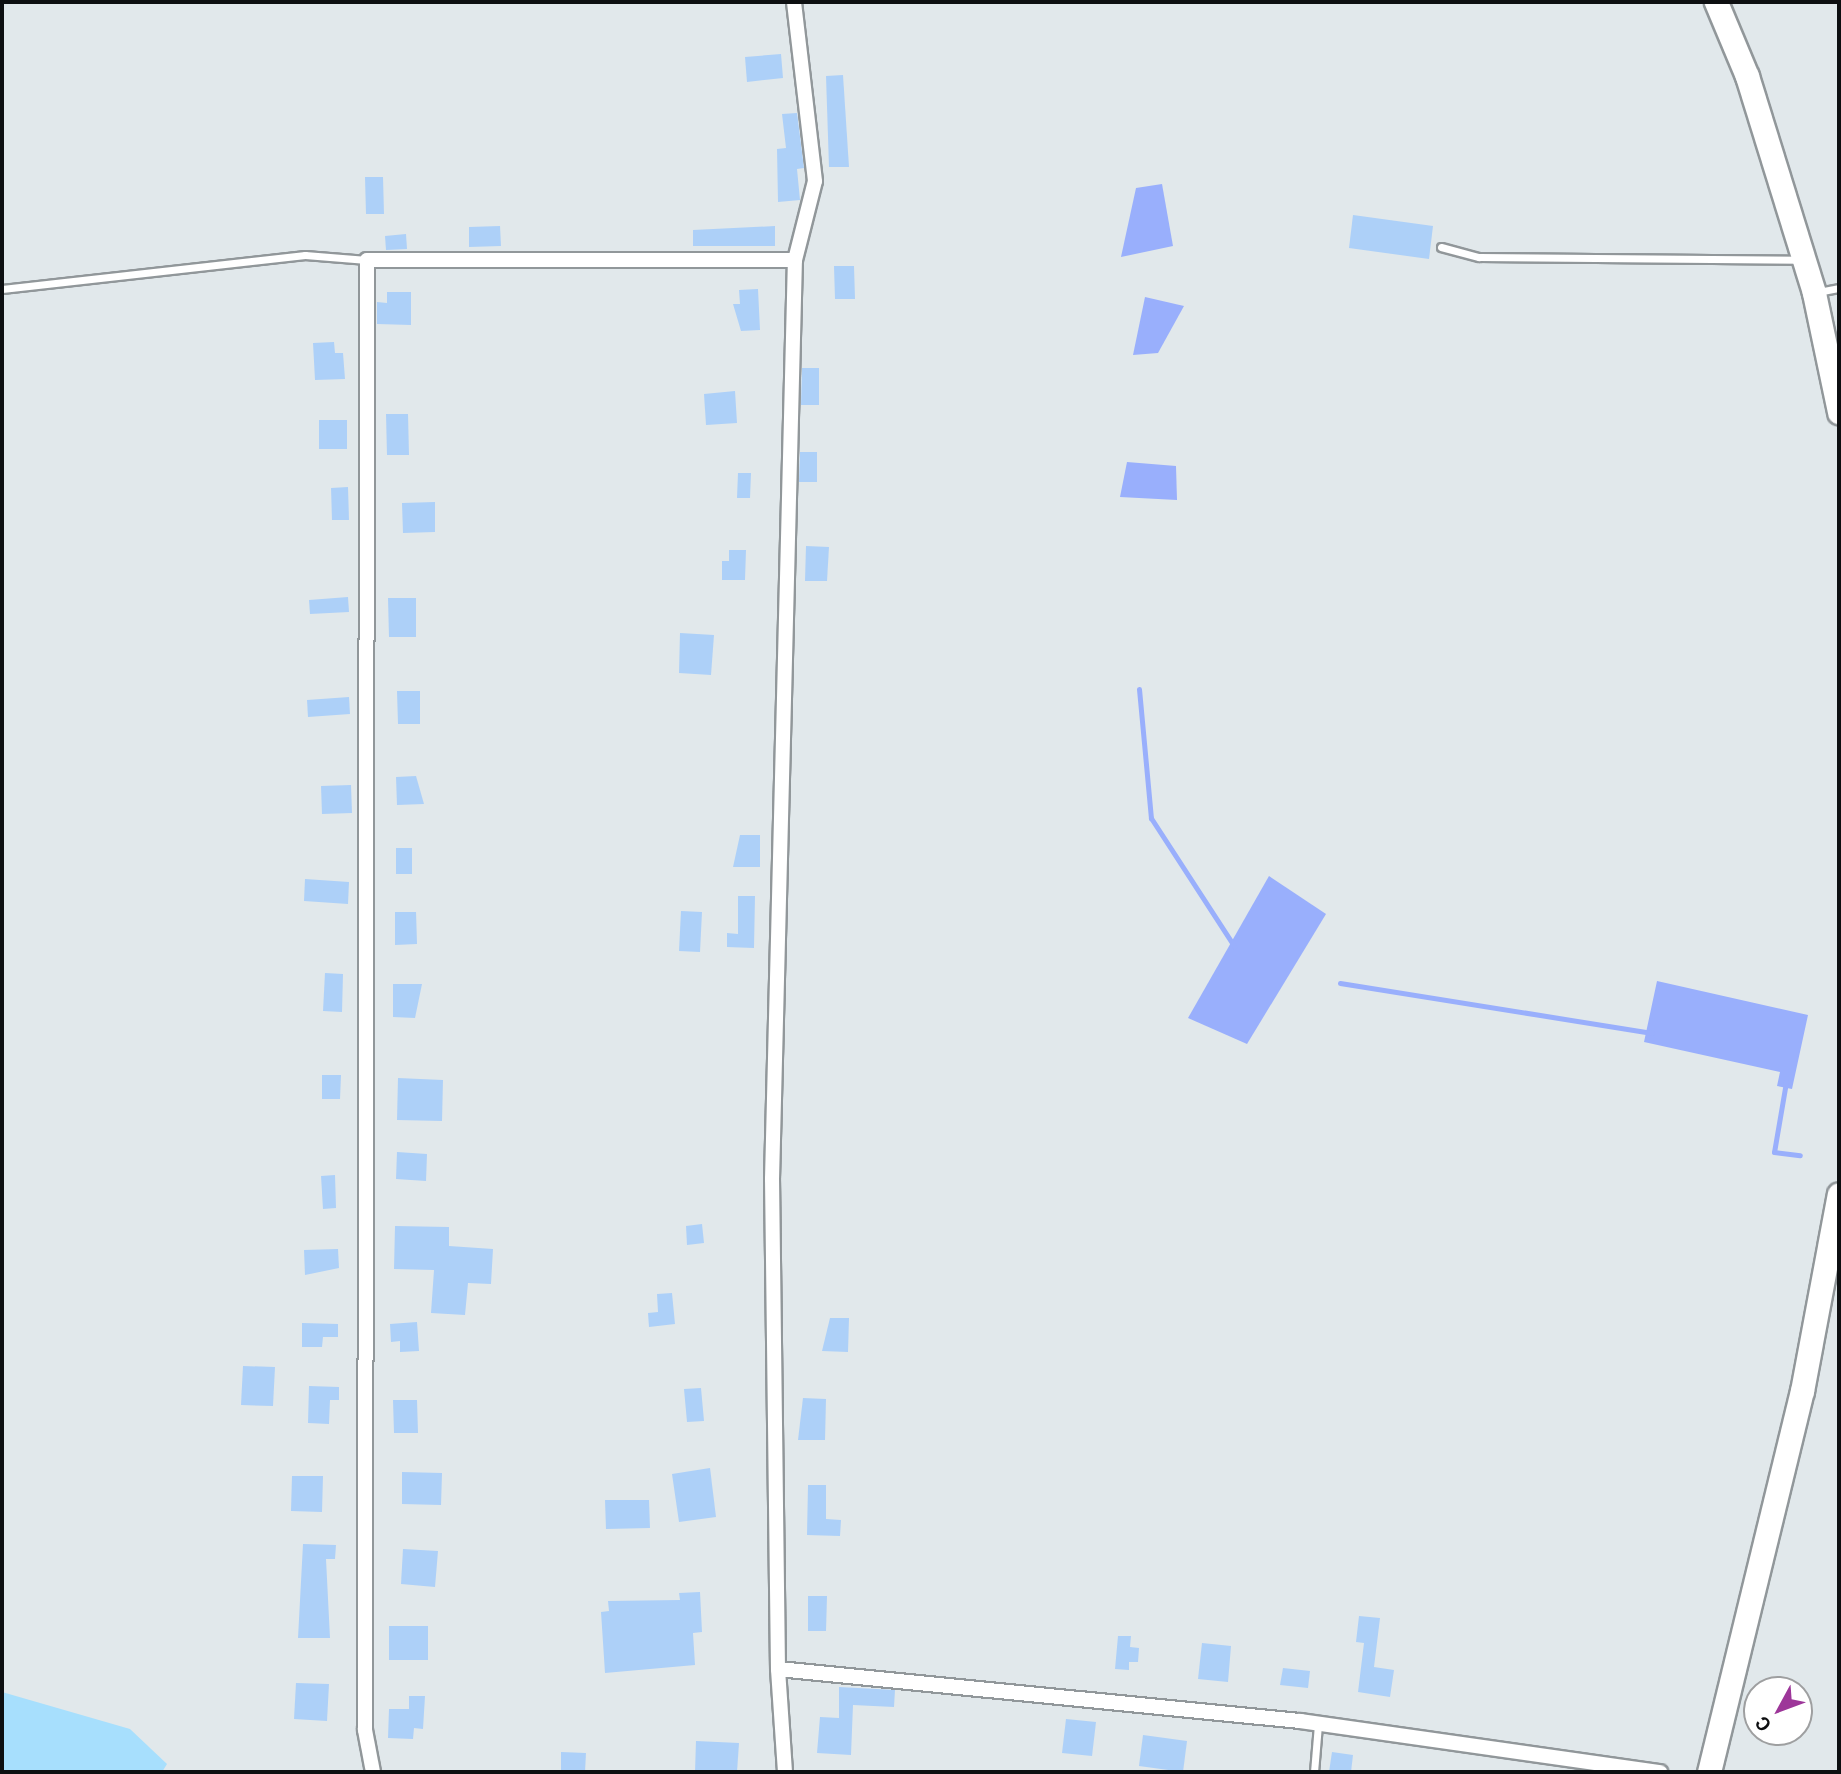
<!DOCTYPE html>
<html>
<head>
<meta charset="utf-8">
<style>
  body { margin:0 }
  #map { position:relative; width:1841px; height:1774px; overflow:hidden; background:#e1e8eb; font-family:Roboto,sans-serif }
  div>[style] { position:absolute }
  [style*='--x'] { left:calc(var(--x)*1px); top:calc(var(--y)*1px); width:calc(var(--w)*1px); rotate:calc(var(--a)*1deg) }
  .green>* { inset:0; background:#a7dffd }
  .water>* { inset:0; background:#99affc }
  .stream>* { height:5px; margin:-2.5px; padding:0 2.5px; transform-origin:2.5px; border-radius:2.5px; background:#99affc }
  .building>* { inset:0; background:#add0f8 }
  .roads { filter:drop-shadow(2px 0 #91979a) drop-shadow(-2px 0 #91979a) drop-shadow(0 2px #91979a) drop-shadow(0 -2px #91979a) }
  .lane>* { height:7px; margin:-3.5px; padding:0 3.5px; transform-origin:3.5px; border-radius:3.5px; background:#fff }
  .street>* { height:14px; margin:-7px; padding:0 7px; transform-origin:7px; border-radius:7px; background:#fff }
  .primary>* { height:23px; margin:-11.5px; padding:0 11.5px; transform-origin:11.5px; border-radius:11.5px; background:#fff }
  span { translate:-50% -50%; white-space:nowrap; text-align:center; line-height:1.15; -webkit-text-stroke:6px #fff; paint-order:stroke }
  .frame { position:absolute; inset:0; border:4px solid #0d0f11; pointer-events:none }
  .north { position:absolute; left:1743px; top:1676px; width:70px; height:70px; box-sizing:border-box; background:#fff; border:2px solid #9e9fa0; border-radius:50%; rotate:229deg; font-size:19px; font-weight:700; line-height:28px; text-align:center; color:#0d0f11 }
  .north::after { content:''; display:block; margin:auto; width:24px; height:32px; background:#9d3699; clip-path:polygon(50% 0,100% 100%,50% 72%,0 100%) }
</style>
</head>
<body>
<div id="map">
  <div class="green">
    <div style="clip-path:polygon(2px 1692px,130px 1729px,167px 1764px,162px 1772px,2px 1772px)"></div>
  </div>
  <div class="water">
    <div style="clip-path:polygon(1162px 184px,1173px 246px,1121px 257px,1136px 188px)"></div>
    <div style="clip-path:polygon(1145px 297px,1184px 306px,1158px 353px,1133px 355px)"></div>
    <div style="clip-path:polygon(1127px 462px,1176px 466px,1177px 500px,1120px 497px)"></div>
    <div style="clip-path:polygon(1269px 876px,1326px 914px,1247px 1044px,1188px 1018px)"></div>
    <div style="clip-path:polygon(1657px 981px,1808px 1015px,1792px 1089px,1777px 1086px,1780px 1072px,1644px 1042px)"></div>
  </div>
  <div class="stream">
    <div style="--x:1139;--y:689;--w:130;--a:84.7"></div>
    <div style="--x:1151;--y:818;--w:153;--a:57"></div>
    <div style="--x:1340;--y:983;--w:316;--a:9.1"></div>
    <div style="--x:1786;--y:1082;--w:71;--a:99.7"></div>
    <div style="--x:1774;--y:1152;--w:26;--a:7"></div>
  </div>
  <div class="building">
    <div style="clip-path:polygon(781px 54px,783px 78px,747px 82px,745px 57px)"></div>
    <div style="clip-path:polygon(843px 75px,849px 167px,829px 167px,826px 76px)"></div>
    <div style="clip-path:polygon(797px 113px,804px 168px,797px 169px,800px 200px,778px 202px,777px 149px,786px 148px,782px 114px)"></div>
    <div style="clip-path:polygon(365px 177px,383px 177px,384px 214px,366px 214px)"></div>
    <div style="clip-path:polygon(1353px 215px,1433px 226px,1429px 259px,1349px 248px)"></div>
    <div style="clip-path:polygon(500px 226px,501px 246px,469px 247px,469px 227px)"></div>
    <div style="clip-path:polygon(775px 226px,775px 246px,693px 246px,693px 230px)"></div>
    <div style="clip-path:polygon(406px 234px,407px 249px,386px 250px,385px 236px)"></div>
    <div style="clip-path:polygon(834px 266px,854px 266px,855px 299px,835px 299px)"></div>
    <div style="clip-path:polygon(758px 289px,760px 330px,741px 331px,733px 304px,740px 304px,739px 290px)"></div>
    <div style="clip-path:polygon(387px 292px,411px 292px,411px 325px,377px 324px,377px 302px,387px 303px)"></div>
    <div style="clip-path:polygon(334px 342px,335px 353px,343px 353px,345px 379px,315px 380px,313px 343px)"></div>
    <div style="clip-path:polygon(802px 368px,819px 368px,819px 405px,801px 405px)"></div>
    <div style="clip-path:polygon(735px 391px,737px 423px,706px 425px,704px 394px)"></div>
    <div style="clip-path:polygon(386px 414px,408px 414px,409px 455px,387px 455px)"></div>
    <div style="clip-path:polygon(319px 420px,347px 420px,347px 449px,319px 449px)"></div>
    <div style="clip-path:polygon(800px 452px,817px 452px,817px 482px,799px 482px)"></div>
    <div style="clip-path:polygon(738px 473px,751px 473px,750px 498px,737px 498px)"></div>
    <div style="clip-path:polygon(348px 487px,349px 520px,332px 520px,331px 488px)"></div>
    <div style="clip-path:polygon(435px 502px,435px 532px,403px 533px,402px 503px)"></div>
    <div style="clip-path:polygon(806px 546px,829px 547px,827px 581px,805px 581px)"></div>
    <div style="clip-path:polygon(729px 550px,746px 550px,745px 580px,722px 580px,722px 561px,729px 561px)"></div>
    <div style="clip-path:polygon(348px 597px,349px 612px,310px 614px,309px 600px)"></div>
    <div style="clip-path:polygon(388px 598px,416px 598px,416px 637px,389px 637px)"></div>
    <div style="clip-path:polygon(680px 633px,714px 635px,711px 675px,679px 673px)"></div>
    <div style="clip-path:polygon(397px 691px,420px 691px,420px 724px,398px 724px)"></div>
    <div style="clip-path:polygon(349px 697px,350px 714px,308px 717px,307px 700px)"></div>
    <div style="clip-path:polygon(416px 776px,424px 804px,397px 805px,396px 777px)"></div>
    <div style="clip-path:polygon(351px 785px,352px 813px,322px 814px,321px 786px)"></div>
    <div style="clip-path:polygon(740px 835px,760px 835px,760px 867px,733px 867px)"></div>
    <div style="clip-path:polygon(396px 848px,412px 848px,412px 874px,396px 874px)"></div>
    <div style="clip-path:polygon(305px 879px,349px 882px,348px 904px,304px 901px)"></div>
    <div style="clip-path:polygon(738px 896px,755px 896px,754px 948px,727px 947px,727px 933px,738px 934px)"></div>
    <div style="clip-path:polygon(681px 911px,702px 912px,700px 952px,679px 951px)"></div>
    <div style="clip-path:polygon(395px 912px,416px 912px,417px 944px,395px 945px)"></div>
    <div style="clip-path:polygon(325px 973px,343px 974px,342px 1012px,323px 1011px)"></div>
    <div style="clip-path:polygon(393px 984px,422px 984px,415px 1018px,393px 1017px)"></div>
    <div style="clip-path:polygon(322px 1075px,341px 1075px,340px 1099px,322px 1099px)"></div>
    <div style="clip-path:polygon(398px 1078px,443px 1080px,442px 1121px,397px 1120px)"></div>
    <div style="clip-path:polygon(397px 1152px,427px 1154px,426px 1181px,396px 1179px)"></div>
    <div style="clip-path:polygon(335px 1175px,336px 1208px,323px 1209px,321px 1176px)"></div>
    <div style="clip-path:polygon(702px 1224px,704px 1243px,687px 1245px,686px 1226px)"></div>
    <div style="clip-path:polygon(395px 1226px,449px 1227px,449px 1246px,493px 1249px,491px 1284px,468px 1283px,465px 1315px,431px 1313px,434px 1270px,394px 1269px)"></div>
    <div style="clip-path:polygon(338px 1249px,339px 1268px,305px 1275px,304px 1250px)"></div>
    <div style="clip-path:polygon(672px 1293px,675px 1324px,649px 1327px,648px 1313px,658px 1312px,657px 1294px)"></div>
    <div style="clip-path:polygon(830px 1318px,849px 1318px,848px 1352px,822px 1351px)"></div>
    <div style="clip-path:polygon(417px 1322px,419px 1351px,400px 1352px,400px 1341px,391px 1342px,390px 1324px)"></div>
    <div style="clip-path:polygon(302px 1323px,338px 1324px,338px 1337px,323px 1337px,322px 1347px,302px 1347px)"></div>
    <div style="clip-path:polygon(243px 1366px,275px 1367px,273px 1406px,241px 1405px)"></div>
    <div style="clip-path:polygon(309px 1386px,339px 1387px,339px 1400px,330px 1400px,329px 1424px,308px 1423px)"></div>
    <div style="clip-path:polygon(701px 1388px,704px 1421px,687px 1422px,684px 1389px)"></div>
    <div style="clip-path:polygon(803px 1398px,826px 1399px,825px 1440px,798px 1440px)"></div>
    <div style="clip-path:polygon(393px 1400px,417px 1400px,418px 1433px,394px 1433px)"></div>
    <div style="clip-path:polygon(710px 1468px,716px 1517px,679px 1522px,672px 1474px)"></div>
    <div style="clip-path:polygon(402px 1472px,442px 1473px,441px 1505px,402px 1504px)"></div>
    <div style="clip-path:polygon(292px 1476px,323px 1476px,322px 1512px,291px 1511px)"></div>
    <div style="clip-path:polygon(808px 1485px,826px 1485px,826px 1519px,841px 1520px,840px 1536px,807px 1535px)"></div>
    <div style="clip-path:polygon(605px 1500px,649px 1500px,650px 1528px,606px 1529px)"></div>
    <div style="clip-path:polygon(303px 1544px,336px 1545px,335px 1559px,326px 1559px,330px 1638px,298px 1638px)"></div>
    <div style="clip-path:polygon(403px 1549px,438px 1551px,435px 1587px,401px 1584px)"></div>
    <div style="clip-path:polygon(700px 1592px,702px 1632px,693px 1633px,695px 1665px,605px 1673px,601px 1612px,609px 1611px,608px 1601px,680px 1600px,679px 1593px)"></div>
    <div style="clip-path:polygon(808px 1596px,827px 1596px,826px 1631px,808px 1631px)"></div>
    <div style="clip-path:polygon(1359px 1616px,1380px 1618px,1374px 1667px,1394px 1670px,1390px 1697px,1358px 1692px,1364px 1643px,1356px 1642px)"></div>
    <div style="clip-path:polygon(389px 1626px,428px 1626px,428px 1660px,389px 1660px)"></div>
    <div style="clip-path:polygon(1118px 1636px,1131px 1636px,1130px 1647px,1139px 1648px,1138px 1662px,1129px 1662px,1129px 1670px,1115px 1669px)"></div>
    <div style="clip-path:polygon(1202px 1643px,1231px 1646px,1228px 1682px,1198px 1679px)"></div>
    <div style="clip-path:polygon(1283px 1668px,1310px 1671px,1308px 1688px,1280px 1685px)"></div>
    <div style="clip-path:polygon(296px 1683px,329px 1684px,327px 1721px,294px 1719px)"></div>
    <div style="clip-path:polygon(839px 1687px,895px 1690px,894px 1707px,853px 1705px,851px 1755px,817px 1753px,820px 1717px,839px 1718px)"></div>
    <div style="clip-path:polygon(409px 1696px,425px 1696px,423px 1729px,414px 1728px,413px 1739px,388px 1738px,389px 1709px,409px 1709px)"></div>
    <div style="clip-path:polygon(1066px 1719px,1096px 1722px,1092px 1756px,1062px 1753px)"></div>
    <div style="clip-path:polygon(1143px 1735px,1187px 1741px,1183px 1772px,1139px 1766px)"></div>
    <div style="clip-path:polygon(696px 1741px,739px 1743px,737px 1772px,695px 1772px)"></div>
    <div style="clip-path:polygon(561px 1752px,586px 1753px,585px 1772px,561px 1772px)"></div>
    <div style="clip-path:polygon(1332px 1752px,1353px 1755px,1351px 1772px,1329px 1772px)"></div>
  </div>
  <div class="roads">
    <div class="lane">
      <div style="--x:1441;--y:247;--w:39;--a:15"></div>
      <div style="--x:1479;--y:257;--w:320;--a:0.5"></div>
      <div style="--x:2;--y:289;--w:305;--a:-6.4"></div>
      <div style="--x:305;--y:255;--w:62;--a:4.6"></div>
      <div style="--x:1818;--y:292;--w:21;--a:-11"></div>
      <div style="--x:1314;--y:1772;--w:48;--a:-85.2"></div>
    </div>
    <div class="street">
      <div style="--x:778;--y:1669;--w:525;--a:5.69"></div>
      <div style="--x:1300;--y:1721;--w:364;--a:8.1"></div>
      <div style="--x:373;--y:1772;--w:43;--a:-100.8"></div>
      <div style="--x:365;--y:1730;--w:1470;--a:-89.92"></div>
      <div style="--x:367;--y:260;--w:428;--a:0"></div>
      <div style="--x:785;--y:1772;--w:103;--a:-93.9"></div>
      <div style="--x:778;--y:1669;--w:490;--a:-90.7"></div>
      <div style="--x:772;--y:1179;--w:919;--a:-88.57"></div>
      <div style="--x:795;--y:260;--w:81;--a:-75.8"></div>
      <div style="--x:815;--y:181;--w:180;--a:-96.7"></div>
    </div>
    <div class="primary">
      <div style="--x:1716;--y:2;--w:80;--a:67.3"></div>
      <div style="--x:1747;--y:76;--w:227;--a:72.8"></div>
      <div style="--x:1814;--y:293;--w:122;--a:78.1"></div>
      <div style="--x:1709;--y:1772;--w:392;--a:-76.3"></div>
      <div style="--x:1802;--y:1391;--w:200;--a:-79.4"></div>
    </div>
  </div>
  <div class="frame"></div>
  <div class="north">С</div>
</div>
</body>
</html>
